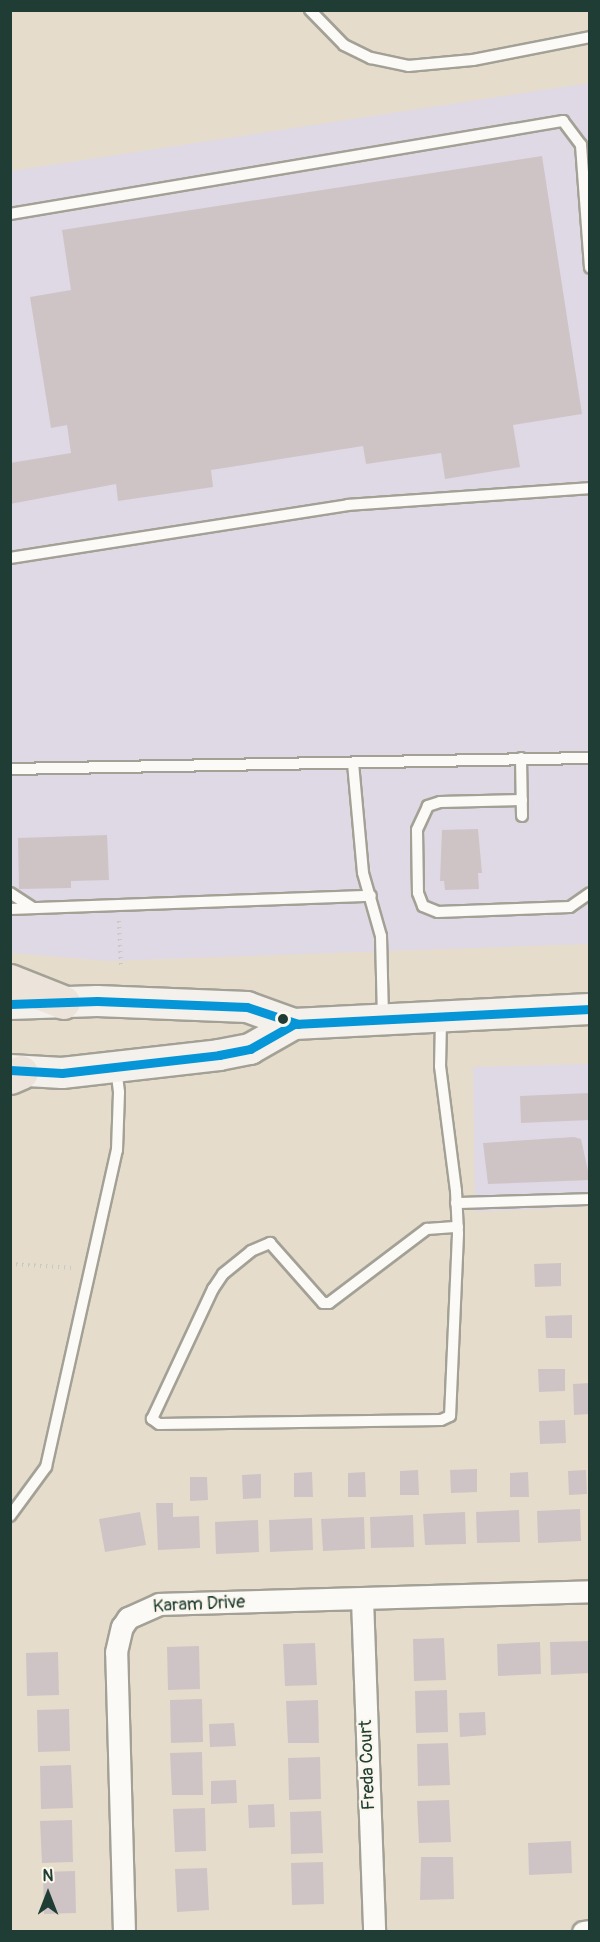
<!DOCTYPE html>
<html>
<head>
<meta charset="utf-8">
<style>
  body { margin:0 }
  #map { position:relative; width:600px; height:1942px; overflow:hidden; background:#e6dccb; font-family:Pangolin,sans-serif }
  div>[style] { position:absolute }
  [style*='--x'] { left:calc(var(--x)*1px); top:calc(var(--y)*1px); width:calc(var(--w)*1px); rotate:calc(var(--a)*1deg) }
  .built>* { inset:0; background:#ded9e4 }
  .building>* { inset:0; background:#cfc4c5 }
  .path>* { height:4px; margin-top:-2px; transform-origin:0; background:repeating-linear-gradient(90deg,#c9c9c4 0 1.5px,transparent 0 6px) }
  .roads { filter:drop-shadow(2px 0 #a3a196) drop-shadow(-2px 0 #a3a196) drop-shadow(0 2px #a3a196) drop-shadow(0 -2px #a3a196) }
  .service>* { height:10px; margin:-5px; padding:0 5px; transform-origin:5px; border-radius:5px; background:#fbfaf7 }
  .minor>* { height:21px; margin:-10.5px; padding:0 10.5px; transform-origin:10.5px; border-radius:10.5px; background:#fbfaf7 }
  .secondary>* { height:30px; margin:-15px; padding:0 15px; transform-origin:15px; border-radius:15px; background:#f4f1ec }
  .motorway>* { height:33px; margin:-16.5px; padding:0 16.5px; transform-origin:16.5px; border-radius:16.5px; background:#ece4da }
  .bus-1>* { height:9px; margin:-4.5px; padding:0 4.5px; transform-origin:4.5px; border-radius:4.5px; background:#0696d7 }
  .dots>* { width:16px; height:16px; translate:-50% -50%; box-sizing:border-box; border:3px solid #fbf7ec; border-radius:50% }
  span { translate:-50% -50%; white-space:nowrap; text-align:center; line-height:1.15; -webkit-text-stroke:4.5px #fbf7ec; paint-order:stroke }
  .street-label { font-size:18px; color:#1f3d34 }
  .frame { position:absolute; inset:0; border:12px solid #1f3d34; pointer-events:none }
  .north { position:absolute; left:18px; top:1864px; width:60px; height:60px; -webkit-text-stroke:4px #fbf7ec; paint-order:stroke; rotate:0deg; font-size:16px; font-weight:700; line-height:24px; text-align:center; color:#1f3d34 }
  .north::after { content:''; display:block; margin:auto; width:21px; height:27px; background:#1f3d34; clip-path:polygon(50% 0,100% 100%,50% 72%,0 100%) }
</style>
</head>
<body>
<div id="map">
  <div class="built">
    <div style="clip-path:polygon(589px 83px,589px 944px,108px 961px,11px 953px,11px 171px)"></div>
    <div style="clip-path:polygon(589px 1064px,589px 1207px,475px 1212px,473px 1067px)"></div>
  </div>
  <div class="building">
    <div style="clip-path:polygon(542px 156px,582px 414px,513px 425px,520px 467px,445px 479px,441px 453px,366px 464px,363px 446px,211px 470px,213px 487px,118px 501px,116px 484px,10px 504px,10px 463px,71px 453px,67px 425px,51px 428px,30px 297px,71px 290px,62px 230px)"></div>
    <div style="clip-path:polygon(478px 829px,482px 873px,478px 873px,479px 889px,445px 890px,444px 881px,440px 881px,442px 830px)"></div>
    <div style="clip-path:polygon(107px 835px,109px 880px,71px 881px,71px 888px,19px 889px,18px 838px)"></div>
    <div style="clip-path:polygon(590px 1093px,590px 1120px,521px 1123px,520px 1096px)"></div>
    <div style="clip-path:polygon(574px 1137px,581px 1139px,590px 1180px,488px 1184px,483px 1143px)"></div>
    <div style="clip-path:polygon(561px 1263px,561px 1286px,535px 1287px,534px 1264px)"></div>
    <div style="clip-path:polygon(572px 1315px,572px 1338px,546px 1338px,545px 1316px)"></div>
    <div style="clip-path:polygon(538px 1369px,565px 1369px,565px 1391px,539px 1392px)"></div>
    <div style="clip-path:polygon(590px 1383px,590px 1414px,574px 1415px,573px 1384px)"></div>
    <div style="clip-path:polygon(565px 1420px,566px 1443px,540px 1444px,539px 1421px)"></div>
    <div style="clip-path:polygon(477px 1469px,477px 1492px,451px 1493px,450px 1470px)"></div>
    <div style="clip-path:polygon(418px 1470px,419px 1495px,400px 1495px,400px 1471px)"></div>
    <div style="clip-path:polygon(586px 1470px,587px 1494px,569px 1495px,568px 1471px)"></div>
    <div style="clip-path:polygon(312px 1472px,313px 1497px,294px 1497px,294px 1473px)"></div>
    <div style="clip-path:polygon(365px 1472px,366px 1497px,348px 1497px,348px 1473px)"></div>
    <div style="clip-path:polygon(528px 1472px,529px 1497px,510px 1497px,510px 1473px)"></div>
    <div style="clip-path:polygon(261px 1474px,261px 1498px,243px 1499px,242px 1475px)"></div>
    <div style="clip-path:polygon(190px 1477px,207px 1477px,208px 1500px,190px 1501px)"></div>
    <div style="clip-path:polygon(156px 1503px,173px 1503px,173px 1517px,199px 1516px,200px 1548px,158px 1550px)"></div>
    <div style="clip-path:polygon(580px 1509px,581px 1541px,538px 1543px,537px 1511px)"></div>
    <div style="clip-path:polygon(519px 1510px,520px 1542px,477px 1543px,476px 1512px)"></div>
    <div style="clip-path:polygon(140px 1512px,146px 1545px,105px 1552px,99px 1519px)"></div>
    <div style="clip-path:polygon(465px 1512px,466px 1544px,425px 1545px,423px 1514px)"></div>
    <div style="clip-path:polygon(413px 1515px,414px 1547px,371px 1548px,370px 1517px)"></div>
    <div style="clip-path:polygon(364px 1517px,365px 1549px,323px 1551px,321px 1519px)"></div>
    <div style="clip-path:polygon(312px 1518px,313px 1550px,270px 1552px,269px 1520px)"></div>
    <div style="clip-path:polygon(258px 1520px,259px 1552px,216px 1554px,215px 1522px)"></div>
    <div style="clip-path:polygon(444px 1638px,446px 1680px,414px 1681px,413px 1639px)"></div>
    <div style="clip-path:polygon(590px 1641px,590px 1673px,551px 1675px,550px 1642px)"></div>
    <div style="clip-path:polygon(540px 1642px,541px 1674px,498px 1676px,497px 1644px)"></div>
    <div style="clip-path:polygon(315px 1643px,317px 1685px,285px 1686px,283px 1644px)"></div>
    <div style="clip-path:polygon(199px 1646px,200px 1689px,168px 1690px,167px 1647px)"></div>
    <div style="clip-path:polygon(58px 1652px,59px 1695px,27px 1696px,26px 1653px)"></div>
    <div style="clip-path:polygon(447px 1690px,448px 1732px,416px 1733px,415px 1691px)"></div>
    <div style="clip-path:polygon(202px 1699px,203px 1742px,171px 1743px,170px 1700px)"></div>
    <div style="clip-path:polygon(318px 1700px,319px 1743px,288px 1743px,286px 1701px)"></div>
    <div style="clip-path:polygon(69px 1709px,70px 1751px,38px 1752px,37px 1710px)"></div>
    <div style="clip-path:polygon(485px 1712px,486px 1735px,460px 1737px,459px 1713px)"></div>
    <div style="clip-path:polygon(234px 1723px,236px 1746px,210px 1747px,209px 1724px)"></div>
    <div style="clip-path:polygon(448px 1743px,450px 1785px,418px 1786px,417px 1744px)"></div>
    <div style="clip-path:polygon(202px 1752px,203px 1795px,172px 1795px,170px 1753px)"></div>
    <div style="clip-path:polygon(320px 1757px,321px 1799px,289px 1800px,288px 1758px)"></div>
    <div style="clip-path:polygon(71px 1765px,73px 1808px,41px 1809px,40px 1766px)"></div>
    <div style="clip-path:polygon(236px 1780px,237px 1803px,211px 1804px,211px 1781px)"></div>
    <div style="clip-path:polygon(449px 1800px,451px 1842px,419px 1843px,417px 1801px)"></div>
    <div style="clip-path:polygon(274px 1804px,275px 1827px,249px 1828px,248px 1805px)"></div>
    <div style="clip-path:polygon(205px 1808px,206px 1851px,175px 1852px,173px 1809px)"></div>
    <div style="clip-path:polygon(321px 1811px,323px 1853px,291px 1854px,290px 1812px)"></div>
    <div style="clip-path:polygon(72px 1820px,73px 1862px,42px 1863px,40px 1821px)"></div>
    <div style="clip-path:polygon(571px 1841px,572px 1873px,529px 1875px,528px 1843px)"></div>
    <div style="clip-path:polygon(421px 1857px,453px 1857px,454px 1899px,420px 1900px)"></div>
    <div style="clip-path:polygon(323px 1862px,324px 1904px,292px 1905px,291px 1863px)"></div>
    <div style="clip-path:polygon(207px 1868px,209px 1910px,177px 1912px,175px 1869px)"></div>
    <div style="clip-path:polygon(75px 1871px,76px 1913px,44px 1914px,43px 1872px)"></div>
  </div>
  <div class="path">
    <div style="--x:119;--y:921;--w:44;--a:87.4"></div>
    <div style="--x:10;--y:1264;--w:64;--a:3.6"></div>
  </div>
  <div class="roads">
    <div class="service">
      <div style="--x:310;--y:10;--w:49;--a:45.8"></div>
      <div style="--x:344;--y:45;--w:30;--a:26"></div>
      <div style="--x:371;--y:58;--w:38;--a:12"></div>
      <div style="--x:408;--y:66;--w:65;--a:-5.3"></div>
      <div style="--x:473;--y:60;--w:119;--a:-11.1"></div>
      <div style="--x:10;--y:214;--w:561;--a:-9.55"></div>
      <div style="--x:563;--y:121;--w:30;--a:53"></div>
      <div style="--x:581;--y:145;--w:123;--a:85.8"></div>
      <div style="--x:10;--y:558;--w:342;--a:-8.9"></div>
      <div style="--x:348;--y:505;--w:243;--a:-4"></div>
      <div style="--x:521;--y:758;--w:58;--a:89"></div>
      <div style="--x:353;--y:763;--w:110;--a:84.8"></div>
      <div style="--x:363;--y:873;--w:66;--a:74.1"></div>
      <div style="--x:381;--y:936;--w:81;--a:88.6"></div>
      <div style="--x:10;--y:769;--w:580;--a:-1.09"></div>
      <div style="--x:522;--y:800;--w:82;--a:178.6"></div>
      <div style="--x:440;--y:802;--w:13;--a:162"></div>
      <div style="--x:428;--y:806;--w:26;--a:115"></div>
      <div style="--x:417;--y:830;--w:63;--a:89.1"></div>
      <div style="--x:418;--y:893;--w:14;--a:69"></div>
      <div style="--x:423;--y:906;--w:16;--a:22"></div>
      <div style="--x:438;--y:912;--w:132;--a:-2.2"></div>
      <div style="--x:570;--y:907;--w:24;--a:-35"></div>
      <div style="--x:10;--y:893;--w:27;--a:33"></div>
      <div style="--x:10;--y:909;--w:361;--a:-2.1"></div>
      <div style="--x:441;--y:1020;--w:46;--a:91.2"></div>
      <div style="--x:440;--y:1066;--w:126;--a:82.7"></div>
      <div style="--x:456;--y:1191;--w:43;--a:87.3"></div>
      <div style="--x:458;--y:1234;--w:182;--a:92.5"></div>
      <div style="--x:450;--y:1416;--w:10;--a:156"></div>
      <div style="--x:441;--y:1420;--w:282;--a:179.2"></div>
      <div style="--x:159;--y:1424;--w:9;--a:-144"></div>
      <div style="--x:152;--y:1419;--w:144;--a:-64.9"></div>
      <div style="--x:213;--y:1289;--w:18;--a:-56"></div>
      <div style="--x:223;--y:1274;--w:36;--a:-39"></div>
      <div style="--x:251;--y:1251;--w:21;--a:-23"></div>
      <div style="--x:270;--y:1243;--w:80;--a:48.5"></div>
      <div style="--x:323;--y:1303;--w:6;--a:0"></div>
      <div style="--x:329;--y:1303;--w:123;--a:-37.1"></div>
      <div style="--x:427;--y:1229;--w:31;--a:-4"></div>
      <div style="--x:456;--y:1203;--w:134;--a:-1.7"></div>
      <div style="--x:10;--y:1516;--w:61;--a:-53.7"></div>
      <div style="--x:46;--y:1467;--w:325;--a:-77.4"></div>
      <div style="--x:117;--y:1150;--w:58;--a:-88"></div>
      <div style="--x:119;--y:1092;--w:23;--a:-97"></div>
    </div>
    <div class="minor">
      <div style="--x:362;--y:1599;--w:333;--a:87.9"></div>
      <div style="--x:124;--y:1932;--w:280;--a:-91.6"></div>
      <div style="--x:116;--y:1652;--w:26;--a:-77"></div>
      <div style="--x:122;--y:1627;--w:11;--a:-56"></div>
      <div style="--x:128;--y:1618;--w:34;--a:-24"></div>
      <div style="--x:159;--y:1604;--w:431;--a:-1.7"></div>
      <div style="--x:583;--y:1932;--w:7;--a:-8"></div>
    </div>
    <div class="secondary">
      <div style="--x:10;--y:1004;--w:87;--a:-2"></div>
      <div style="--x:97;--y:1001;--w:150;--a:2.3"></div>
      <div style="--x:247;--y:1007;--w:50;--a:19.9"></div>
      <div style="--x:294;--y:1024;--w:296;--a:-2.9"></div>
      <div style="--x:10;--y:1070;--w:52;--a:3.3"></div>
      <div style="--x:62;--y:1073;--w:158;--a:-6.5"></div>
      <div style="--x:219;--y:1055;--w:32;--a:-11"></div>
      <div style="--x:250;--y:1049;--w:51;--a:-29.6"></div>
    </div>
    <div class="motorway">
      <div style="--x:10;--y:981;--w:57;--a:21.6"></div>
      <div style="--x:10;--y:1077;--w:12;--a:-24"></div>
    </div>
  </div>
  <div class="bus-1">
    <div style="--x:10;--y:1004;--w:87;--a:-2"></div>
    <div style="--x:97;--y:1001;--w:150;--a:2.3"></div>
    <div style="--x:247;--y:1007;--w:54;--a:18.4"></div>
    <div style="--x:10;--y:1070;--w:52;--a:3.3"></div>
    <div style="--x:62;--y:1073;--w:158;--a:-6.5"></div>
    <div style="--x:219;--y:1055;--w:32;--a:-11"></div>
    <div style="--x:250;--y:1049;--w:51;--a:-29.6"></div>
    <div style="--x:294;--y:1024;--w:296;--a:-2.9"></div>
  </div>
  <div class="dots">
    <div style="left:283px;top:1019px;background:#1f3d34"></div>
  </div>
  <div class="street-label">
    <span style="left:199px;top:1605px;rotate:-3deg">Karam Drive</span>
    <span style="left:368px;top:1765px;rotate:-92deg">Freda Court</span>
  </div>
  <div class="frame"></div>
  <div class="north">N</div>
</div>
</body>
</html>
